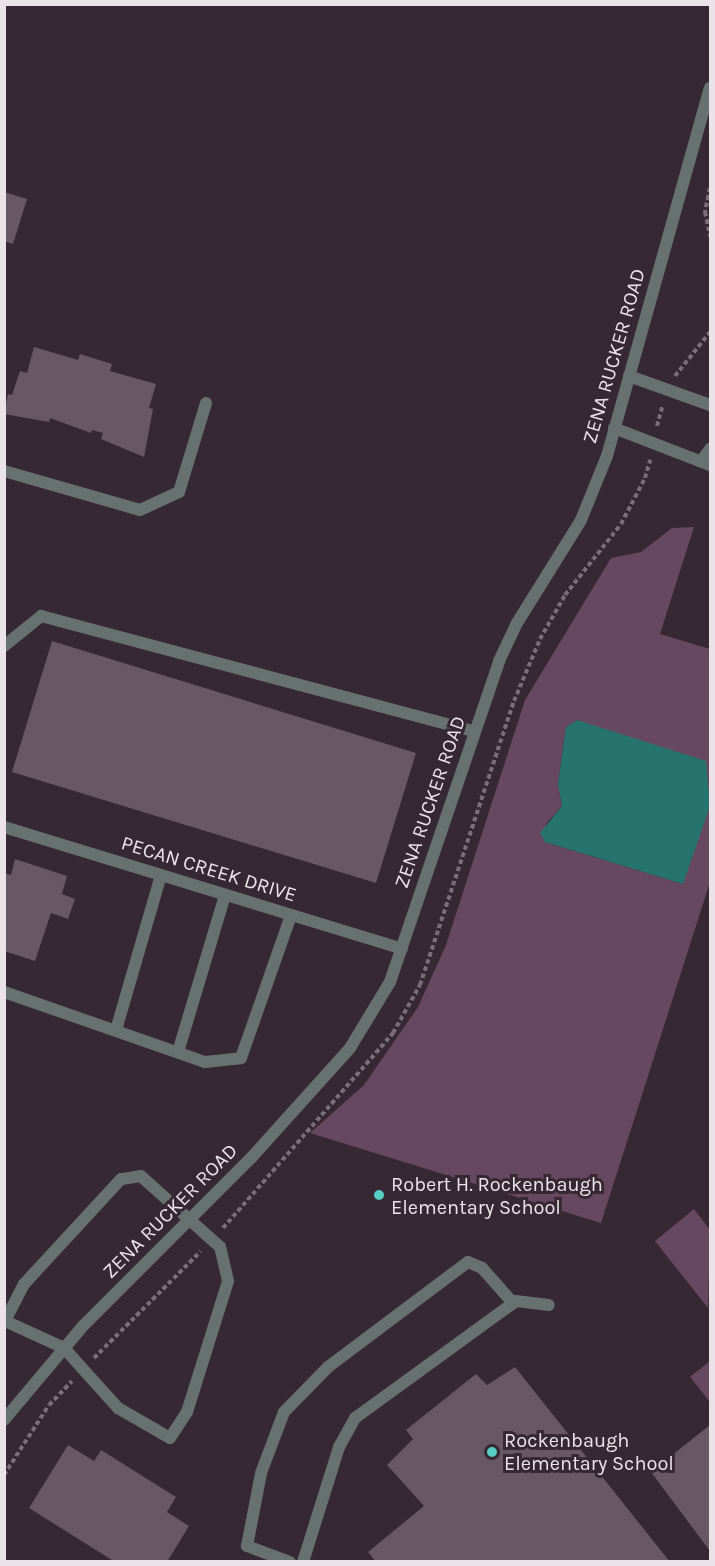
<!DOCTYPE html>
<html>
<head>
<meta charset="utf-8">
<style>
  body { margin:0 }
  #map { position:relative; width:715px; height:1566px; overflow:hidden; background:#372934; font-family:Karla,sans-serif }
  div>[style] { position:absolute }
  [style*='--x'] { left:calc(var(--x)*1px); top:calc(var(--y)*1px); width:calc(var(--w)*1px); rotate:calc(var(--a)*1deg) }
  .green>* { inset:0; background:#664860 }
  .water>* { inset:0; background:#27736d }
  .building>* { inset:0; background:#675863 }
  .path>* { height:4px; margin-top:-2px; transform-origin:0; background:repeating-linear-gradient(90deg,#7a6e77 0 4.5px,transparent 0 7.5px) }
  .service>* { height:12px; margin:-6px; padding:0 6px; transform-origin:6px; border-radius:6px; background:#677170 }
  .minor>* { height:12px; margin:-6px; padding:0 6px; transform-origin:6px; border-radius:6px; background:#677170 }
  .dots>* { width:16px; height:16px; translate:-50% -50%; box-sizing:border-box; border:3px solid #372934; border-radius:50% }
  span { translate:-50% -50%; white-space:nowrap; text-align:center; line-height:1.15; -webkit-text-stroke:6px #372934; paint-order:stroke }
  .street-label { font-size:20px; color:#ece3e9 }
  .poi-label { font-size:20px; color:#ece3e9 }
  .left { translate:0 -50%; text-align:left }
  .frame { position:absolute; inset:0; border:6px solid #ece3e9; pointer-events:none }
</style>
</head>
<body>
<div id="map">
  <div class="green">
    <div style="clip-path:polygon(evenodd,694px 527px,660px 634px,710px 649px,710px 882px,601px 1223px,310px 1133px,364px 1085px,418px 1007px,446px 945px,525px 700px,611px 558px,641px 552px,672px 528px,694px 527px,577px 720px,683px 884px,545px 842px,546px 824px,562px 806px,558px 784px,566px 727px,577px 720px)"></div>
    <div style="clip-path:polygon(694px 1209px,710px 1230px,708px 1308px,655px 1241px)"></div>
    <div style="clip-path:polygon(710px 1361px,710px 1402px,690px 1377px)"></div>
  </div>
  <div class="water">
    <div style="clip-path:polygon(577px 720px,706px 761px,710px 806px,683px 884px,545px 842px,540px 833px,562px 806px,558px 784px,566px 727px)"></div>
  </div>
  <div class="building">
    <div style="clip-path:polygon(4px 192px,27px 199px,13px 244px,4px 241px)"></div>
    <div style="clip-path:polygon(34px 347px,78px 360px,80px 354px,112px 364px,110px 371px,156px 384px,149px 408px,153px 409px,144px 457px,101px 439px,103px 433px,92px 430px,91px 433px,50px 418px,49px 422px,4px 414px,8px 394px,12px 395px,20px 371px,27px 373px)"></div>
    <div style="clip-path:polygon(52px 641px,416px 753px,376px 883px,12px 772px)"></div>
    <div style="clip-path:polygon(15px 859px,67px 876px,62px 894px,75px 899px,68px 919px,51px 913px,35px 961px,4px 951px,4px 873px,11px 875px)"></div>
    <div style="clip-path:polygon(515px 1367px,670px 1562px,376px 1562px,368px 1552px,424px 1506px,387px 1465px,413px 1439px,406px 1430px,476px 1374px,487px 1385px)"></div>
    <div style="clip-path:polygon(710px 1425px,710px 1551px,651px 1472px)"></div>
    <div style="clip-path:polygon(68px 1445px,94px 1461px,101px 1450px,176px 1497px,167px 1512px,189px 1526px,167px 1562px,115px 1562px,29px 1508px)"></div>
  </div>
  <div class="path">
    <div style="--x:710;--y:188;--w:25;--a:102"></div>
    <div style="--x:705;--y:212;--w:25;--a:78"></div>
    <div style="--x:675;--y:376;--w:56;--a:-51.5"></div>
    <div style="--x:657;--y:426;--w:20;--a:-75"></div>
    <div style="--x:223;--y:1228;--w:259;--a:-48.9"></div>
    <div style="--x:393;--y:1033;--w:55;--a:-60.6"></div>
    <div style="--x:420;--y:985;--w:299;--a:-71.7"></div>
    <div style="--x:514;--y:701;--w:67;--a:-67.2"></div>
    <div style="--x:540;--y:639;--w:51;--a:-60.4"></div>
    <div style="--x:565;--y:595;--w:90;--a:-51.7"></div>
    <div style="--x:621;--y:524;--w:52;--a:-62.4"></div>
    <div style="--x:645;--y:478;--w:19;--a:-74"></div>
    <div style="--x:94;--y:1358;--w:151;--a:-45"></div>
    <div style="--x:4;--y:1475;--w:83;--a:-57.3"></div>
    <div style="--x:49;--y:1405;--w:33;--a:-46"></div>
  </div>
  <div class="service">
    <div style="--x:4;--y:471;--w:141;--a:16"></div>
    <div style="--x:140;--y:510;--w:43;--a:-24.8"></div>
    <div style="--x:179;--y:492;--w:93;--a:-73.1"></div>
    <div style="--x:4;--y:646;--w:48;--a:-39"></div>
    <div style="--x:41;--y:616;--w:448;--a:14.9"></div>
    <div style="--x:4;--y:827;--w:416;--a:17"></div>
    <div style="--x:4;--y:992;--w:213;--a:19.2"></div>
    <div style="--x:205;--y:1062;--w:36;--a:-6"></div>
    <div style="--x:241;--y:1058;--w:151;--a:-70.7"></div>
    <div style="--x:116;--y:1030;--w:161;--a:-73.8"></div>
    <div style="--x:178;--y:1052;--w:164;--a:-73.3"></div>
    <div style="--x:4;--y:1321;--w:1;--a:0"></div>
    <div style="--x:5;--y:1321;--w:65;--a:24.6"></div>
    <div style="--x:64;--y:1348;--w:81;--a:48"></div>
    <div style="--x:118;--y:1408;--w:60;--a:30"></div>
    <div style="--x:170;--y:1438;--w:31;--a:-57"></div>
    <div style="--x:187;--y:1412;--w:137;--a:-72.6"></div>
    <div style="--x:228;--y:1281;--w:35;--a:-103"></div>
    <div style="--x:220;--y:1247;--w:106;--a:-138.1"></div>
    <div style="--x:141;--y:1176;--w:20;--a:171"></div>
    <div style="--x:121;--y:1179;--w:143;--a:132.7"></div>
    <div style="--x:24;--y:1284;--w:42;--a:117.2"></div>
    <div style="--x:290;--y:1562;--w:46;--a:-159.6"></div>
    <div style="--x:247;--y:1546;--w:74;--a:-79.1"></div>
    <div style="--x:261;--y:1473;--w:65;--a:-69.3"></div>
    <div style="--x:284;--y:1412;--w:63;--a:-45.6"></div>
    <div style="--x:328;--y:1367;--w:175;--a:-36.9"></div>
    <div style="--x:468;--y:1262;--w:15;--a:23"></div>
    <div style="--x:482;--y:1268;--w:47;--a:48.5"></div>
    <div style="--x:303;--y:1562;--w:121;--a:-72.6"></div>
    <div style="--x:339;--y:1447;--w:33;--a:-61"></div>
    <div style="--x:355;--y:1418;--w:199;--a:-36"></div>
    <div style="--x:516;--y:1301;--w:33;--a:7"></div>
  </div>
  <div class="minor">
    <div style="--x:629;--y:376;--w:86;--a:19.7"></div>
    <div style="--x:614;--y:428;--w:103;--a:21.1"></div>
    <div style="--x:702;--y:460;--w:14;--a:-54"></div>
    <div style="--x:4;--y:1420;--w:121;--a:-50"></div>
    <div style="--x:82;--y:1327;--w:240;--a:-45"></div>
    <div style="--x:252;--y:1157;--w:147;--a:-48"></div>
    <div style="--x:350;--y:1048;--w:77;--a:-58.8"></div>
    <div style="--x:390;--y:982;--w:339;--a:-71.2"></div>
    <div style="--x:499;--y:661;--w:42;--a:-64.7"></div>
    <div style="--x:517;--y:623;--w:121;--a:-58.1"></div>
    <div style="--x:581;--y:520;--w:69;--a:-67.9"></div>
    <div style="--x:607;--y:456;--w:382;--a:-74.4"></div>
  </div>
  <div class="dots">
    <div style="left:379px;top:1195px;background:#56cec4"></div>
    <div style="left:492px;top:1452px;background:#56cec4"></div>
  </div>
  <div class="street-label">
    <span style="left:614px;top:356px;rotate:-74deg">ZENA RUCKER ROAD</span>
    <span style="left:430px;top:802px;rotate:-71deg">ZENA RUCKER ROAD</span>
    <span style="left:209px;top:869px;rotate:17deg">PECAN CREEK DRIVE</span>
    <span style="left:170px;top:1211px;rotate:-45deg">ZENA RUCKER ROAD</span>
  </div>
  <div class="poi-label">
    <span class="left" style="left:391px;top:1196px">Robert H. Rockenbaugh<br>Elementary School</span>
    <span class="left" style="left:504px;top:1452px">Rockenbaugh<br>Elementary School</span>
  </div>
  <div class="frame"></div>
</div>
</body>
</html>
